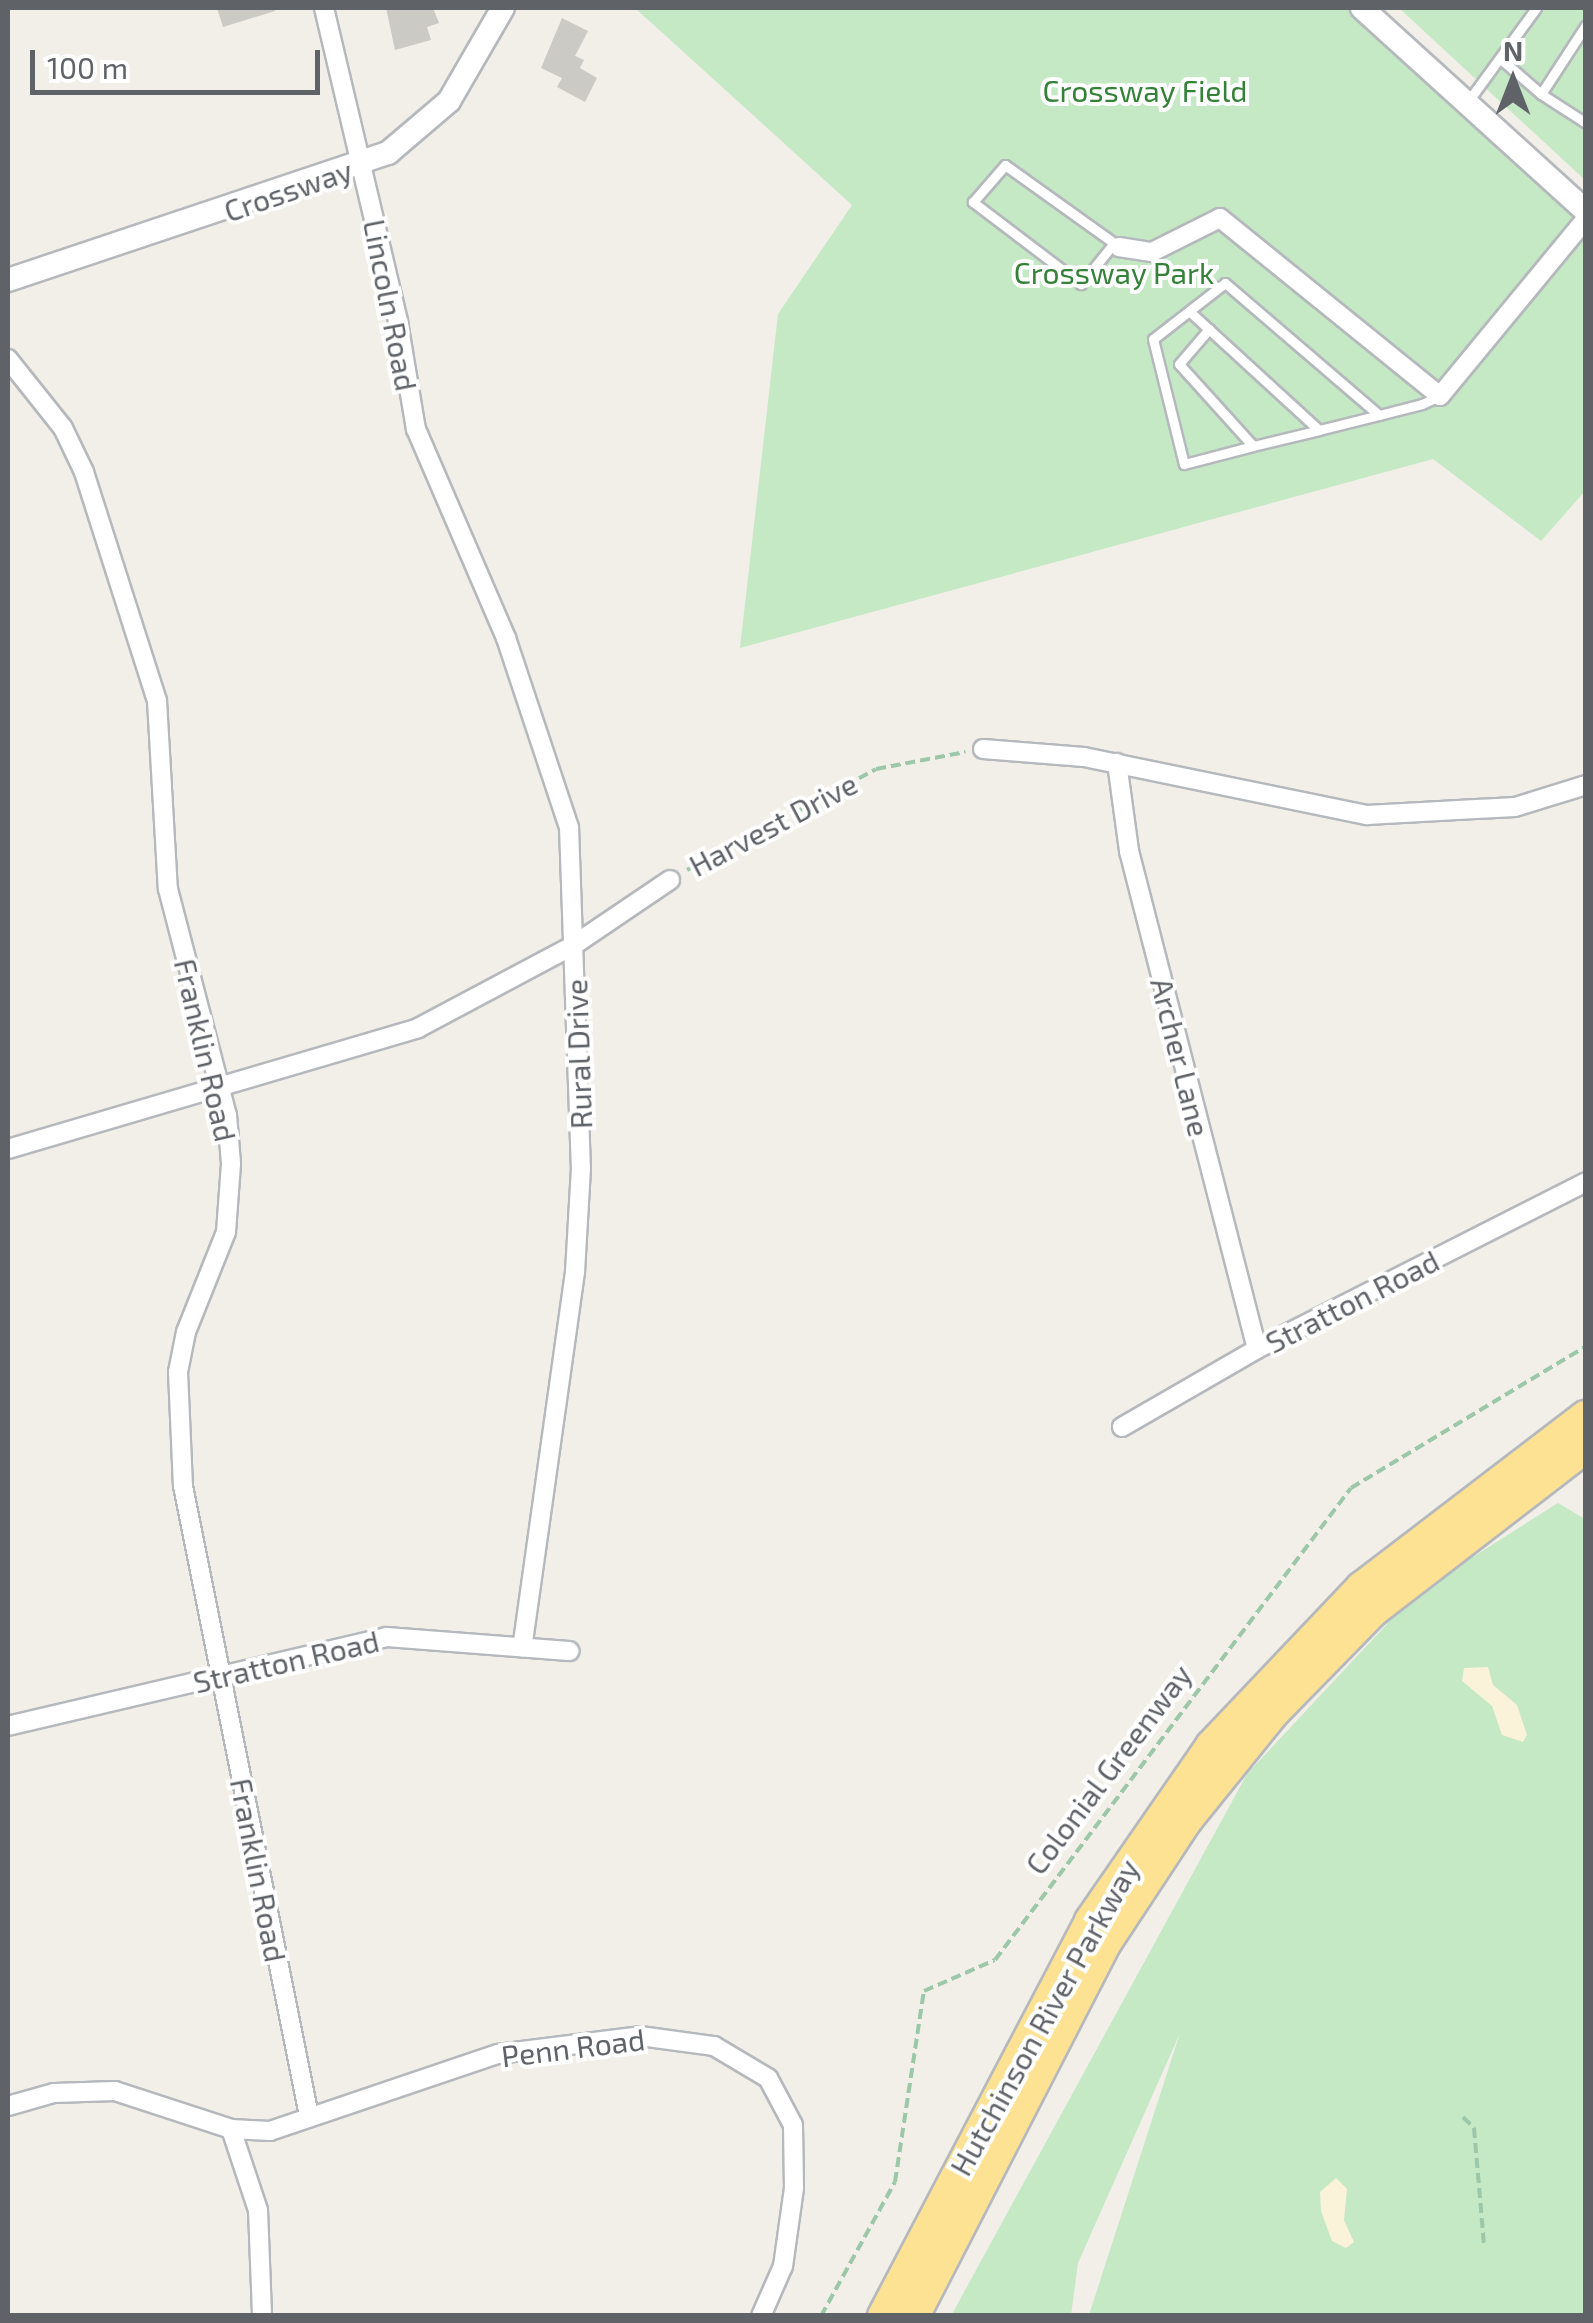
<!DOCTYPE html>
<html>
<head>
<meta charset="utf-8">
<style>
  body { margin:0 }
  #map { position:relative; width:1593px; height:2323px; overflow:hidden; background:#f1efe8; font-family:"Exo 2",sans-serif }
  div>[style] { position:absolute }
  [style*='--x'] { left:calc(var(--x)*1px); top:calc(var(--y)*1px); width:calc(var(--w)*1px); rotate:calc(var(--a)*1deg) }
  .green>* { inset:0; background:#c5e8c5 }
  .sand>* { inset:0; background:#fbf3d9 }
  .building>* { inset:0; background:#cccac5 }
  .path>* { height:4px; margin-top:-2px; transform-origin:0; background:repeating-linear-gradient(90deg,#9cc7a9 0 10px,transparent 0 15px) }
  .roads { filter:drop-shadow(2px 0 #b5b8bc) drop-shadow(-2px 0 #b5b8bc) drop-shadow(0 2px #b5b8bc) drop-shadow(0 -2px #b5b8bc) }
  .service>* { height:9px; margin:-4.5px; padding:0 4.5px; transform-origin:4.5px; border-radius:4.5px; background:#fff }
  .minor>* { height:18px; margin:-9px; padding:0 9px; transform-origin:9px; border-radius:9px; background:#fff }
  .tertiary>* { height:22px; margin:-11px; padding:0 11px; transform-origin:11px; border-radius:11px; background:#fff }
  .motorway>* { height:32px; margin:-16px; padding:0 16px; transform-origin:16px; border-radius:16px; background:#fde293 }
  span { translate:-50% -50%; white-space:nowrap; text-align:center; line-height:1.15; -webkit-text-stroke:8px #fff; paint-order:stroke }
  .park-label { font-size:30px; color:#348238 }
  .street-label { font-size:30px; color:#5f6368 }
  .frame { position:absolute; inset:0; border:10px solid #5f6368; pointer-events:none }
  .north { position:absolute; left:1463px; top:30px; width:100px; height:100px; -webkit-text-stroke:8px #fff; paint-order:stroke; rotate:0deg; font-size:28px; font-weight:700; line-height:40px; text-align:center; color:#5f6368 }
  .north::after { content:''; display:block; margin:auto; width:35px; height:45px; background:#5f6368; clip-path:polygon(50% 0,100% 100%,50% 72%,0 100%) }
  .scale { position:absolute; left:30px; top:50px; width:290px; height:45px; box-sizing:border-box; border:5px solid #5f6368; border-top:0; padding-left:12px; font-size:30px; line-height:35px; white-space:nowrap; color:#5f6368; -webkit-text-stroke:8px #fff; paint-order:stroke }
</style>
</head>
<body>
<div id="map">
  <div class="green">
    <div style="clip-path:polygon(635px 8px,1350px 8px,1585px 222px,1585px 491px,1541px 541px,1433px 459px,740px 648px,778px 314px,852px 205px)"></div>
    <div style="clip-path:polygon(1399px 8px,1585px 8px,1585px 180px,1584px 179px)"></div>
    <div style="clip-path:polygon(1558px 1503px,1585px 1519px,1585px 2315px,1089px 2315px,1180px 2033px,1078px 2263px,1071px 2315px,951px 2316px,1247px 1774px,1388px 1623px,1383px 1615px,1463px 1547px,1473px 1557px)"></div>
  </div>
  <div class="sand">
    <div style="clip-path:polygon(1488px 1667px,1493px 1685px,1517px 1705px,1527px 1735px,1523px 1742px,1502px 1735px,1492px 1706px,1462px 1681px,1464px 1668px)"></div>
    <div style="clip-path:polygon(1336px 2178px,1347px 2189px,1344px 2220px,1354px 2242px,1346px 2248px,1332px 2241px,1321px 2211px,1320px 2192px)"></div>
  </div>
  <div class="building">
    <div style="clip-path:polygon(217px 8px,275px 8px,275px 11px,223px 27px)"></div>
    <div style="clip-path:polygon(386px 8px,433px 8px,439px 23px,427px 27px,431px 40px,395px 50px)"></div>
    <div style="clip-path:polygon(562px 18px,588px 31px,575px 56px,584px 60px,580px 68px,597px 78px,585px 102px,557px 87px,562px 78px,541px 68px)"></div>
  </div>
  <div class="path">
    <div style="--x:687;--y:870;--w:214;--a:-28.1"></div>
    <div style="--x:876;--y:769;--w:91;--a:-10.8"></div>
    <div style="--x:1463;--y:2117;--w:16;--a:45"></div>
    <div style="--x:1474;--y:2128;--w:117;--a:85.1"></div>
    <div style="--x:821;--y:2316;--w:153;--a:-61.1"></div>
    <div style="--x:895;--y:2182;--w:193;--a:-81.4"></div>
    <div style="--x:924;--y:1991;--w:77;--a:-23.6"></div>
    <div style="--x:995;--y:1960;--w:591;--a:-52.98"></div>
    <div style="--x:1351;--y:1488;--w:275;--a:-31.1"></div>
  </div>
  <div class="roads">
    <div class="service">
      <div style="--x:1502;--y:60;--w:52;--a:41.1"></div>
      <div style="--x:1541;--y:94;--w:82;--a:-56.9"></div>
      <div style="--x:1541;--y:94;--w:54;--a:32.8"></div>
      <div style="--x:1469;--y:100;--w:114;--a:-53.9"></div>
      <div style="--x:1114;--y:243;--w:53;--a:128.8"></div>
      <div style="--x:1081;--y:284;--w:136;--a:-142.8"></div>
      <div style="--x:973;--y:202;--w:49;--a:-49.1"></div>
      <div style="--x:1005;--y:165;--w:134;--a:35.6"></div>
      <div style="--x:1114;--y:243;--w:6;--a:39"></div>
      <div style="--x:1189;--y:311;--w:176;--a:42.5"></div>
      <div style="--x:1209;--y:329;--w:46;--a:130.6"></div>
      <div style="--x:1179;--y:364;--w:110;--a:47.9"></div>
      <div style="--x:1379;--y:415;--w:203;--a:-139.4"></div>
      <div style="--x:1225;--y:283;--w:91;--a:142.1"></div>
      <div style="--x:1153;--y:339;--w:129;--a:76.1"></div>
      <div style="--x:1184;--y:464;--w:71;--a:-14.6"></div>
      <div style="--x:1253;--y:446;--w:68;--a:-13.6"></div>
      <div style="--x:1319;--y:430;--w:62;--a:-14"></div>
      <div style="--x:1379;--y:415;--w:44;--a:-14.3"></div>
      <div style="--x:1422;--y:404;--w:17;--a:-25"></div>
    </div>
    <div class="minor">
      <div style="--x:324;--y:8;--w:323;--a:76.7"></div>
      <div style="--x:398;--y:322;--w:109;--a:80.5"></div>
      <div style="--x:416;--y:429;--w:228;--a:66.7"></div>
      <div style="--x:506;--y:638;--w:199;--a:71.6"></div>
      <div style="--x:569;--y:827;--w:341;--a:88"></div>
      <div style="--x:581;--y:1168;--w:104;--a:93.3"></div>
      <div style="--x:575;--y:1272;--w:379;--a:98"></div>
      <div style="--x:1119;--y:247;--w:33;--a:9"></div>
      <div style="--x:1152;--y:252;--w:76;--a:-26.6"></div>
      <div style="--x:1220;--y:218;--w:283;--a:39"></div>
      <div style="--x:1440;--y:396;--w:229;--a:-50.5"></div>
      <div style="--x:8;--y:359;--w:88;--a:51.4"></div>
      <div style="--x:63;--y:428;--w:49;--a:64.5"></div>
      <div style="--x:84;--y:472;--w:240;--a:72.3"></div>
      <div style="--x:157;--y:701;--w:188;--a:86.7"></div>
      <div style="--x:168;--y:889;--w:234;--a:75.4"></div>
      <div style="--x:227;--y:1115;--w:49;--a:85.3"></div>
      <div style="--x:231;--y:1164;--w:68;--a:94.2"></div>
      <div style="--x:226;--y:1232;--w:108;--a:111.8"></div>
      <div style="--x:186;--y:1332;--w:41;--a:101.3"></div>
      <div style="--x:178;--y:1372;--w:114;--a:87.5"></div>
      <div style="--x:183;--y:1486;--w:642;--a:78.69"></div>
      <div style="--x:983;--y:749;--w:101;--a:4.5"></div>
      <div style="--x:1084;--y:757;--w:289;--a:11.6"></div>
      <div style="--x:1367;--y:815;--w:148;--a:-3.1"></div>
      <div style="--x:1515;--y:807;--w:74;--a:-17.2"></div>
      <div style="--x:1117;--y:763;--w:89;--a:82.2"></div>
      <div style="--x:1129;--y:851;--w:514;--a:75.59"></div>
      <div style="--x:8;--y:1149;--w:427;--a:-16.4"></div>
      <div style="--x:418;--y:1028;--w:177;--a:-28"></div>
      <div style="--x:574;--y:945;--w:116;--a:-34.1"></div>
      <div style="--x:1122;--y:1427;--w:156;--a:-30"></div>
      <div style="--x:1257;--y:1349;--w:369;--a:-26.9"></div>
      <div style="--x:8;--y:1726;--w:388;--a:-13.2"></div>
      <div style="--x:386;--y:1637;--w:184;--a:4.4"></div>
      <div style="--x:8;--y:2106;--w:48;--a:-15.8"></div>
      <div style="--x:54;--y:2093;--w:61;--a:-1.9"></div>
      <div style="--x:115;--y:2091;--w:122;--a:18.1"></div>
      <div style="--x:231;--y:2129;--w:39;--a:3"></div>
      <div style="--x:270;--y:2131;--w:241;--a:-18.7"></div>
      <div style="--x:498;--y:2054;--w:143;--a:-7.2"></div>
      <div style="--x:640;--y:2036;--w:75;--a:7.7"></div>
      <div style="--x:714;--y:2046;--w:63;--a:30.7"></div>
      <div style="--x:768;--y:2078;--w:53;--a:62"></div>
      <div style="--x:793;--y:2125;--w:63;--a:89.1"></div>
      <div style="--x:794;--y:2188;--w:79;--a:98"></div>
      <div style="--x:783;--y:2266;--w:55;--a:113.7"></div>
      <div style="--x:231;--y:2129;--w:85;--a:71.6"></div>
      <div style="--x:258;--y:2210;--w:106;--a:87.8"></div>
    </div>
    <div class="tertiary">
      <div style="--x:1362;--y:8;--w:302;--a:42.2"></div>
      <div style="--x:8;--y:280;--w:401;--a:-18.5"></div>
      <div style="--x:388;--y:153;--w:80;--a:-40.4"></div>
      <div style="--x:449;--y:101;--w:108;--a:-59.9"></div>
    </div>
    <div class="motorway">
      <div style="--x:884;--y:2316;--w:446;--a:-62.3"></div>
      <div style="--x:1091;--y:1921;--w:213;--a:-55.3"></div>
      <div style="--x:1212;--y:1746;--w:218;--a:-46.5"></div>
      <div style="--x:1362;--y:1588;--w:282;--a:-37.4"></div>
      <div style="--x:913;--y:2316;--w:422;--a:-62.8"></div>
      <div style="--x:1106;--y:1941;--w:144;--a:-56.6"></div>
      <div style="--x:1185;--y:1821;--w:139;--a:-51.1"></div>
      <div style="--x:1272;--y:1713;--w:144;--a:-45.6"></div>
      <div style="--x:1373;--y:1610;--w:269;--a:-37.6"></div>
    </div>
  </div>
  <div class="park-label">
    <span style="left:1145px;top:90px">Crossway Field</span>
    <span style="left:1114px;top:272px">Crossway Park</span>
  </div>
  <div class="street-label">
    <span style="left:288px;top:190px;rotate:-19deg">Crossway</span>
    <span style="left:391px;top:305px;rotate:79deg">Lincoln Road</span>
    <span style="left:773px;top:824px;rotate:-28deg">Harvest Drive</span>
    <span style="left:206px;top:1050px;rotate:77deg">Franklin Road</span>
    <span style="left:578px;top:1054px;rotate:-92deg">Rural Drive</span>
    <span style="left:1181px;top:1057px;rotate:76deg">Archer Lane</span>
    <span style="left:1352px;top:1301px;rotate:-27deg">Stratton Road</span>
    <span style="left:286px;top:1661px;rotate:-13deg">Stratton Road</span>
    <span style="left:1108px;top:1769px;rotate:-53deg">Colonial Greenway</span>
    <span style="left:259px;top:1870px;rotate:79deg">Franklin Road</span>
    <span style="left:1044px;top:2017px;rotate:-61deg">Hutchinson River Parkway</span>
    <span style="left:573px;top:2047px;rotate:-7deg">Penn Road</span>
  </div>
  <div class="frame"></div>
  <div class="north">N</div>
  <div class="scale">100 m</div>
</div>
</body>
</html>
